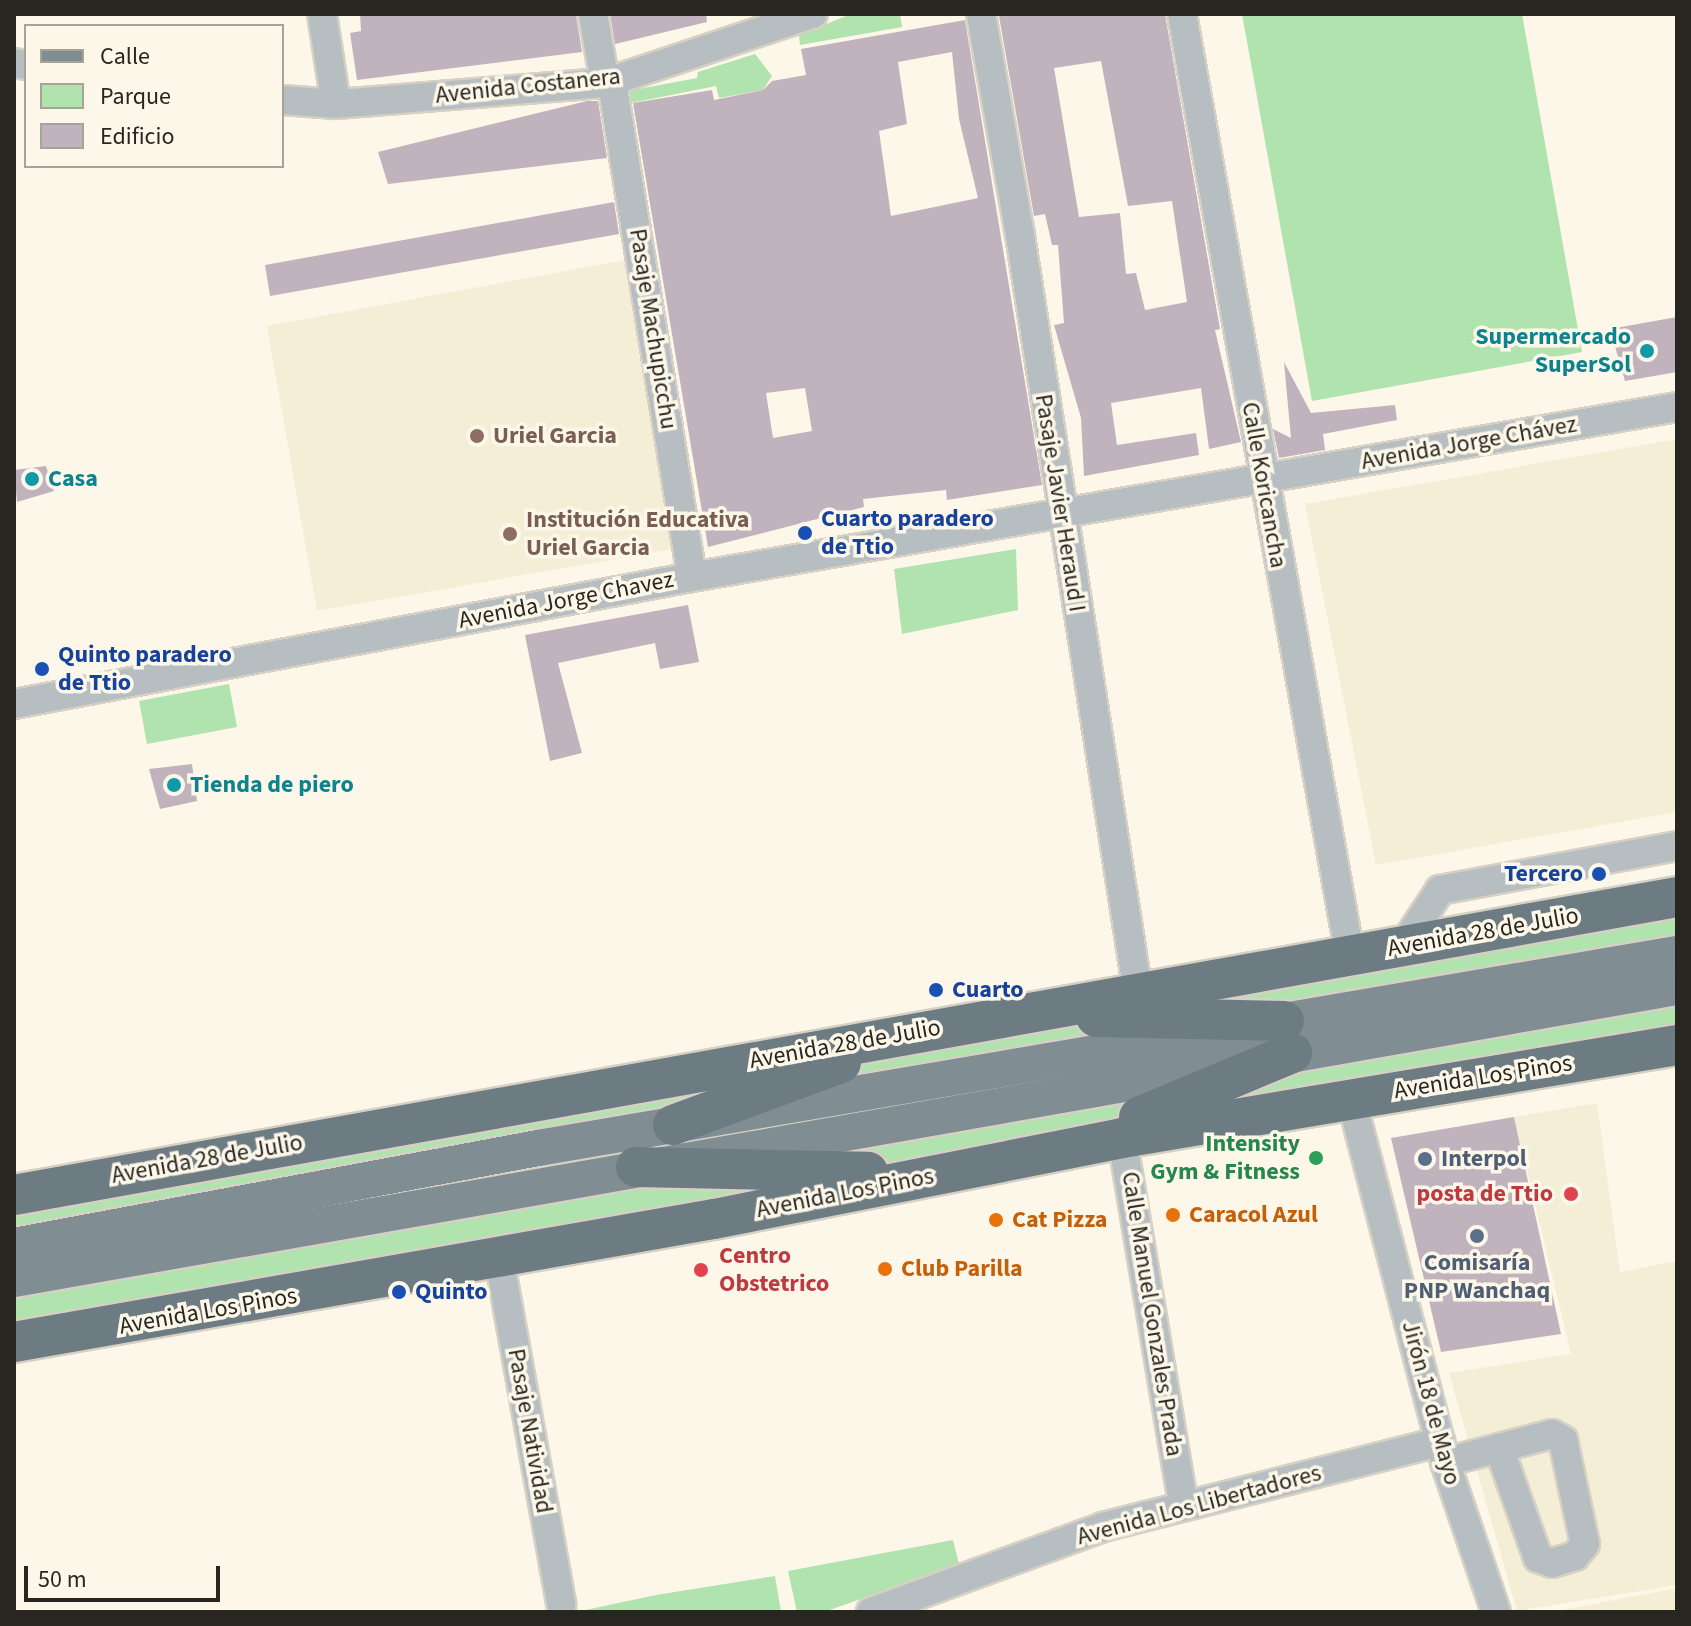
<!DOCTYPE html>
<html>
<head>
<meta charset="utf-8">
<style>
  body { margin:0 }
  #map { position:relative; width:1691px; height:1626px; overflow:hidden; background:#fcf7e8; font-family:"Source Sans 3",sans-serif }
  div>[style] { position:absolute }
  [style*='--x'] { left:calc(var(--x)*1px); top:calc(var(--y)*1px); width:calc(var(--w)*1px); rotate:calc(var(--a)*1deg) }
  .built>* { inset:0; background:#f4eed7 }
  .green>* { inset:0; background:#b0e3ae }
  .building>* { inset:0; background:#c1b3bd }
  .roads { filter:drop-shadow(2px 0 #d6d1c4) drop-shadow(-2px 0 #d6d1c4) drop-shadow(0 2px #d6d1c4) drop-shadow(0 -2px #d6d1c4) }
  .minor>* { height:28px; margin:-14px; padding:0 14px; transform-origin:14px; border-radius:14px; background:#b7bec1 }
  .major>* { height:36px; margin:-18px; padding:0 18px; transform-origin:18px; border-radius:18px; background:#808d93 }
  .highway>* { height:40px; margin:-20px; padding:0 20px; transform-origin:20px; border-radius:20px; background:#6d7b82 }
  .dots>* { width:22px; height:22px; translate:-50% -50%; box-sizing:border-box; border:4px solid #fcf7e8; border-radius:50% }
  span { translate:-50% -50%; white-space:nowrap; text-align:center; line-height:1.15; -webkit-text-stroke:7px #fcf7e8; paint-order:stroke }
  .street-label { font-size:24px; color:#282621 }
  .culture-label { font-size:24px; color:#0d838f; font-weight:700 }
  .right { translate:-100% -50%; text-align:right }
  .left { translate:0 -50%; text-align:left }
  .education-label { font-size:24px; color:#785e54; font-weight:700 }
  .transit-label { font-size:24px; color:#164399; font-weight:700 }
  .leisure-label { font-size:24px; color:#27864d; font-weight:700 }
  .service-label { font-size:24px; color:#4e5e75; font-weight:700 }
  .health-label { font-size:24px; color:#be3a42; font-weight:700 }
  .food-label { font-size:24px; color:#c56008; font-weight:700 }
  .frame { position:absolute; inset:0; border:16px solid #282621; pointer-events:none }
  .legend { position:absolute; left:24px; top:24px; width:260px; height:144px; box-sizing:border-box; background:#fcf7e8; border:2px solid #a7a398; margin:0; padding:10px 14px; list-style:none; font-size:24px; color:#282621 }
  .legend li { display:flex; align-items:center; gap:16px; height:40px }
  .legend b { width:40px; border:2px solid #a7a398 }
  .scale { position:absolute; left:24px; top:1566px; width:196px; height:36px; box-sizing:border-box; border:4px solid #282621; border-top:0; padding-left:10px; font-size:24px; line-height:28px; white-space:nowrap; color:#282621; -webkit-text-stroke:6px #fcf7e8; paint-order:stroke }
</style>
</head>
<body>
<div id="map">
  <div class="built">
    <div style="clip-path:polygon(636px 258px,685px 547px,317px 611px,267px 326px)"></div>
    <div style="clip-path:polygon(1677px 439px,1677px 812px,1376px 865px,1305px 504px)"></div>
    <div style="clip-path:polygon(1597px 1103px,1620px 1272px,1677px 1261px,1677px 1585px,1517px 1611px,1449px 1373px,1571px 1354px,1514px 1117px)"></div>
    <div style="clip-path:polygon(1677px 1588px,1677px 1612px,1552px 1612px)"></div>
  </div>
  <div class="green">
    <div style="clip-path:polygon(851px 14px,900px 14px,902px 27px,800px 45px,799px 35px)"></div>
    <div style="clip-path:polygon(1242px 14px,1522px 14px,1582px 352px,1312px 401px)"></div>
    <div style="clip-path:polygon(755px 54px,772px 76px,763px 90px,719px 98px,716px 86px,631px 103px,628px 91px,697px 78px,698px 72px)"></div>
    <div style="clip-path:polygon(1016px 549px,1018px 610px,902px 634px,894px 569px)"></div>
    <div style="clip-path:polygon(229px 684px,237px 727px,147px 744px,139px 701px)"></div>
    <div style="clip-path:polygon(1677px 917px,1677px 941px,14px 1235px,14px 1215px)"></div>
    <div style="clip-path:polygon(1677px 1003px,1677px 1027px,14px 1326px,14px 1299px)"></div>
    <div style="clip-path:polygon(953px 1540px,959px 1564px,824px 1612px,797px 1612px,788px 1571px)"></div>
    <div style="clip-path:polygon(775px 1576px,781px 1612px,576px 1612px,656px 1595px)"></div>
  </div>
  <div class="building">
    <div style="clip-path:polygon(360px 14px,576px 14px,582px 52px,357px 80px,350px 33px,361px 31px)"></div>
    <div style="clip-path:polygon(610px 14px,706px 14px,707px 22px,615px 44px)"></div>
    <div style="clip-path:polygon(evenodd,1005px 14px,1165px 14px,1220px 329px,1215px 330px,1241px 442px,1209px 449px,1201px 388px,1111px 403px,1117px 445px,1196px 433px,1199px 455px,1084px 476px,1081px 418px,1054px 325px,1064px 323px,1058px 245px,1052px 245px,1045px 214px,1034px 216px,999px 16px,1005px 14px,1101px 61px,1128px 206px,1172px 201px,1187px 302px,1145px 310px,1136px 273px,1126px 274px,1120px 213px,1079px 217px,1054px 68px,1101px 61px)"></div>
    <div style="clip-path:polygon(evenodd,965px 20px,1042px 485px,947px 500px,946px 490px,863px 499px,864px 507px,708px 547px,633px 103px,712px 90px,714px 100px,763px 90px,772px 81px,806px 75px,801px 49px,965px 20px,952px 52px,959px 119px,978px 198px,891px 216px,879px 131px,907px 124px,898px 62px,952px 52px,965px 20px,805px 388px,812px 431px,773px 438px,766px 393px,805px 388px)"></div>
    <div style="clip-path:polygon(587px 101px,598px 101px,607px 158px,388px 184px,378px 152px)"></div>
    <div style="clip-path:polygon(614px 202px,619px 234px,270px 296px,265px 265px)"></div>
    <div style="clip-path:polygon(1677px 317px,1677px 372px,1625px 381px,1610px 329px)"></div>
    <div style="clip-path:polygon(1284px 362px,1311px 413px,1395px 405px,1397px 420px,1323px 434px,1325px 450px,1279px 458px,1273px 429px,1291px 438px)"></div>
    <div style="clip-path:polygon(46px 466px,54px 491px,17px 502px,14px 470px)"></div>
    <div style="clip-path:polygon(688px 605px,699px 662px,660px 669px,655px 643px,558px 663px,582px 753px,550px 761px,525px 635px)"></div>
    <div style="clip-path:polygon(192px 764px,197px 801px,160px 809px,149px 769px)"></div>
    <div style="clip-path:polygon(1514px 1117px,1561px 1334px,1441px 1352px,1391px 1138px)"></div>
  </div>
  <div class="roads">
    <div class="minor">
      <div style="--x:322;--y:14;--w:91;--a:81.2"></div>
      <div style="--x:593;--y:14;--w:70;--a:80.1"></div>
      <div style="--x:981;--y:14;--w:224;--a:80"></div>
      <div style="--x:1020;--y:235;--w:767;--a:81.15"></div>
      <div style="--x:1182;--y:14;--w:956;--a:79.88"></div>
      <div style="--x:14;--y:63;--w:12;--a:9"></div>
      <div style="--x:612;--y:82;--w:501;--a:80.82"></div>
      <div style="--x:282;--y:100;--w:54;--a:4.2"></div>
      <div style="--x:336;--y:104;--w:270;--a:-4.5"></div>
      <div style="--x:605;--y:83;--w:219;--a:-18.4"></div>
      <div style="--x:14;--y:704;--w:690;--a:-10.61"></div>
      <div style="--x:692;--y:577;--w:1000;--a:-9.79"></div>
      <div style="--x:1403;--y:946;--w:67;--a:-56.5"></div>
      <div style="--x:1440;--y:890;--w:241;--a:-10.5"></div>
      <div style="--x:1351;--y:1098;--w:376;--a:75.5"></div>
      <div style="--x:1445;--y:1462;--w:158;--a:71.2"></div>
      <div style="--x:1122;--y:1138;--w:358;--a:80.5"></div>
      <div style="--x:499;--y:1258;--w:352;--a:79.8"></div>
      <div style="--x:1445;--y:1462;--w:56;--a:-14.5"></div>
      <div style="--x:1499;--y:1448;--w:55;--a:-14.8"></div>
      <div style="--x:1552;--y:1434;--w:13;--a:29"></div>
      <div style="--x:1563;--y:1440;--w:106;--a:78.1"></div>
      <div style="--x:1585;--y:1544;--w:16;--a:130"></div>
      <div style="--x:1575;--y:1556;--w:24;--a:163"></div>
      <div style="--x:1552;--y:1563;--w:15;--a:-160"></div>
      <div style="--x:1538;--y:1558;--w:117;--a:-109.5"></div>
      <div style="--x:871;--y:1612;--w:247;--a:-20.1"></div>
      <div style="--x:1103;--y:1527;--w:348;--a:-14.2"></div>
    </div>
    <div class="major">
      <div style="--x:14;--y:1246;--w:533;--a:-10.59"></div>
      <div style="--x:538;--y:1148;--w:1155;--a:-9.67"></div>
      <div style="--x:14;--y:1279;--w:1688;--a:-9.96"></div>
    </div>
    <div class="highway">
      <div style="--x:1096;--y:1017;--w:188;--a:1.2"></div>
      <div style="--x:1139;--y:1117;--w:166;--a:-22.7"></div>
      <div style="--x:673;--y:1125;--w:179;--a:-20.3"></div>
      <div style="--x:636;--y:1167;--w:232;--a:1.2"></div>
      <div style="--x:14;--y:1195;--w:1689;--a:-10.16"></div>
      <div style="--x:14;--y:1342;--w:711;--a:-9.97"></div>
      <div style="--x:714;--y:1219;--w:416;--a:-11.2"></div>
      <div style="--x:1122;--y:1138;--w:563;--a:-9.51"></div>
    </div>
  </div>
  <div class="dots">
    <div style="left:1647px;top:351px;background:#0f9aa8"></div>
    <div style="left:477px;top:436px;background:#8d6e63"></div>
    <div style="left:32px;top:479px;background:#0f9aa8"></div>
    <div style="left:805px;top:533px;background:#1a4fb4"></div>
    <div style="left:510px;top:534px;background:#8d6e63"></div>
    <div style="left:42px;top:669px;background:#1a4fb4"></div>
    <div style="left:174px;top:785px;background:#0f9aa8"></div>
    <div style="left:1599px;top:874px;background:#1a4fb4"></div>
    <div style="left:936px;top:990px;background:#1a4fb4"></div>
    <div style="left:1316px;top:1158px;background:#2e9e5b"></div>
    <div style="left:1425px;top:1159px;background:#5c6f8a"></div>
    <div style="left:1571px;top:1194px;background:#e0444e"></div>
    <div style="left:1173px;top:1215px;background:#e8710a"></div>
    <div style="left:996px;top:1220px;background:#e8710a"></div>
    <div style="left:1477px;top:1236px;background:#5c6f8a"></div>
    <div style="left:885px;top:1269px;background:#e8710a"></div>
    <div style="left:701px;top:1270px;background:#e0444e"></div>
    <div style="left:399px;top:1292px;background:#1a4fb4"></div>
  </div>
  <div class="street-label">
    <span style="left:528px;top:86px;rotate:-6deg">Avenida Costanera</span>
    <span style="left:653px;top:329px;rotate:81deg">Pasaje Machupicchu</span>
    <span style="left:1469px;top:443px;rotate:-10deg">Avenida Jorge Chávez</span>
    <span style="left:1264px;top:485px;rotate:80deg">Calle Koricancha</span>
    <span style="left:1060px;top:503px;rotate:81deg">Pasaje Javier Heraud I</span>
    <span style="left:566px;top:600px;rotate:-11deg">Avenida Jorge Chavez</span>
    <span style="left:1483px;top:932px;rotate:-10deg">Avenida 28 de Julio</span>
    <span style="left:845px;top:1044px;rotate:-10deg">Avenida 28 de Julio</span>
    <span style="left:1483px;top:1077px;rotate:-9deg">Avenida Los Pinos</span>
    <span style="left:207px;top:1159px;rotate:-10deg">Avenida 28 de Julio</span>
    <span style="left:845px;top:1193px;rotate:-11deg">Avenida Los Pinos</span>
    <span style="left:208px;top:1311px;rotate:-10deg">Avenida Los Pinos</span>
    <span style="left:1152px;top:1314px;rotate:81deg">Calle Manuel Gonzales Prada</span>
    <span style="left:1431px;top:1403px;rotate:75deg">Jirón 18 de Mayo</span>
    <span style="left:530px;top:1431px;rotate:80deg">Pasaje Natividad</span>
    <span style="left:1199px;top:1505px;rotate:-15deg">Avenida Los Libertadores</span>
  </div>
  <div class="culture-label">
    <span class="right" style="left:1631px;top:351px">Supermercado<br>SuperSol</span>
    <span class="left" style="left:48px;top:479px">Casa</span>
    <span class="left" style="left:190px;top:785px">Tienda de piero</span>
  </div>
  <div class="education-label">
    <span class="left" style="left:493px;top:436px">Uriel Garcia</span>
    <span class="left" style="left:526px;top:534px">Institución Educativa<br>Uriel Garcia</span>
  </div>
  <div class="transit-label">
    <span class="left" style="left:821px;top:533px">Cuarto paradero<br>de Ttio</span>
    <span class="left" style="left:58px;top:669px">Quinto paradero<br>de Ttio</span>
    <span class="right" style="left:1583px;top:874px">Tercero</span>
    <span class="left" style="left:952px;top:990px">Cuarto</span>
    <span class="left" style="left:415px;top:1292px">Quinto</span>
  </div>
  <div class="leisure-label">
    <span class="right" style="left:1300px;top:1158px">Intensity<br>Gym &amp; Fitness</span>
  </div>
  <div class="service-label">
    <span class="left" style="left:1441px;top:1159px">Interpol</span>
    <span style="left:1477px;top:1277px">Comisaría<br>PNP Wanchaq</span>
  </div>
  <div class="health-label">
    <span class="right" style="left:1553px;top:1194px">posta de Ttio</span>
    <span class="left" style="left:719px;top:1270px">Centro<br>Obstetrico</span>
  </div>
  <div class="food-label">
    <span class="left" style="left:1189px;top:1215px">Caracol Azul</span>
    <span class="left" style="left:1012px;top:1220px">Cat Pizza</span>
    <span class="left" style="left:901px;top:1269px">Club Parilla</span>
  </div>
  <div class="frame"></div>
  <ul class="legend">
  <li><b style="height:10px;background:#808d93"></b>Calle</li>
  <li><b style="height:22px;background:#b0e3ae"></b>Parque</li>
  <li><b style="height:22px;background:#c1b3bd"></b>Edificio</li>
  </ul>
  <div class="scale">50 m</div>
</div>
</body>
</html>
